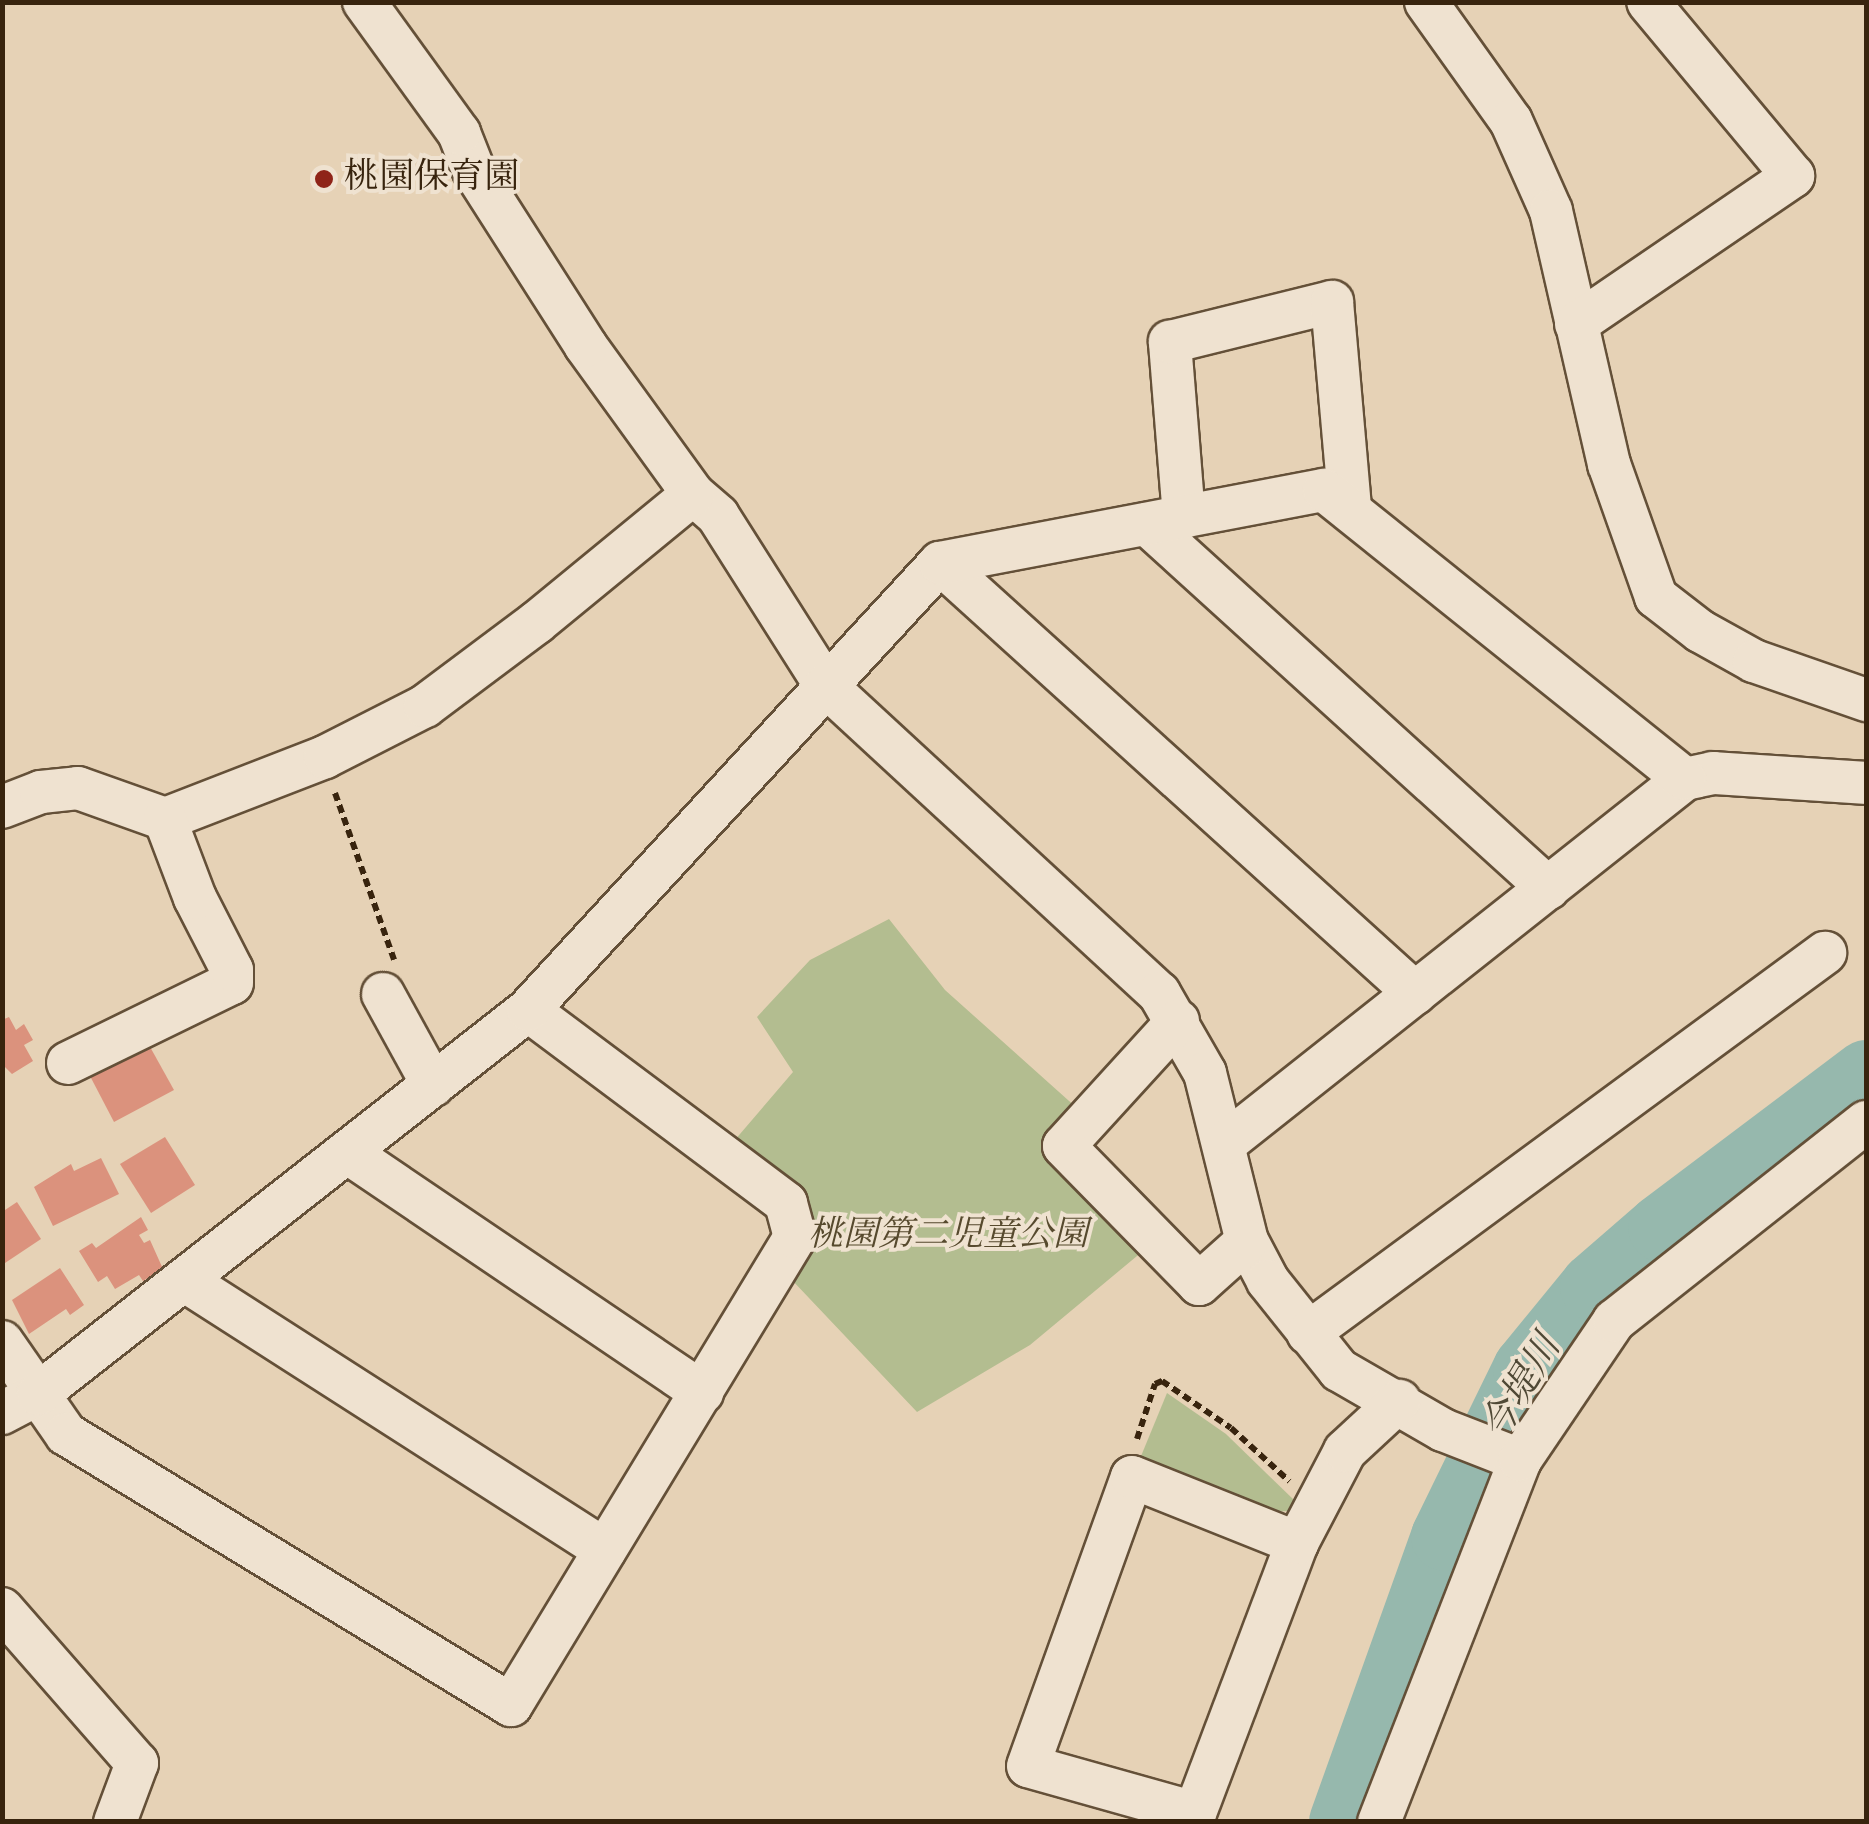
<!DOCTYPE html>
<html>
<head>
<meta charset="utf-8">
<style>
  body { margin:0 }
  #map { position:relative; width:1869px; height:1824px; overflow:hidden; background:#e6d2b6; font-family:"Sorts Mill Goudy","Noto Serif JP",serif }
  div>[style] { position:absolute }
  [style*='--x'] { left:calc(var(--x)*1px); top:calc(var(--y)*1px); width:calc(var(--w)*1px); rotate:calc(var(--a)*1deg) }
  .green>* { inset:0; background:#b3bd90 }
  .river>* { height:68px; margin:-34px; padding:0 34px; transform-origin:34px; border-radius:34px; background:#96b8ad }
  .building>* { inset:0; background:#db927d }
  .path>* { height:6px; margin-top:-3px; transform-origin:0; background:repeating-linear-gradient(90deg,#38240e 0 8px,transparent 0 13px) }
  .roads { filter:drop-shadow(2px 0 #645038) drop-shadow(-2px 0 #645038) drop-shadow(0 2px #645038) drop-shadow(0 -2px #645038) }
  .minor>* { height:42px; margin:-21px; padding:0 21px; transform-origin:21px; border-radius:21px; background:#efe2d0 }
  .dots>* { width:28px; height:28px; translate:-50% -50%; box-sizing:border-box; border:5px solid #efe2d0; border-radius:50% }
  span { translate:-50% -50%; white-space:nowrap; text-align:center; line-height:1.15; -webkit-text-stroke:8px #efe2d0; paint-order:stroke }
  .poi-label { font-size:35px; color:#38240e }
  .left { translate:0 -50%; text-align:left }
  .park-label { font-size:35px; color:#574a2e; font-style:italic }
  .water-label { font-size:38px; color:#504936; font-style:italic }
  .frame { position:absolute; inset:0; border:5px solid #38240e; pointer-events:none }
</style>
</head>
<body>
<div id="map">
  <div class="green">
    <div style="clip-path:polygon(889px 919px,945px 990px,1078px 1109px,1047px 1146px,1143px 1251px,1030px 1345px,917px 1412px,791px 1279px,814px 1240px,734px 1141px,793px 1072px,757px 1017px,810px 960px)"></div>
    <div style="clip-path:polygon(1167px 1393px,1226px 1434px,1295px 1501px,1289px 1511px,1269px 1512px,1139px 1461px)"></div>
  </div>
  <div class="river">
    <div style="--x:1343;--y:1822;--w:303;--a:-70.3"></div>
    <div style="--x:1445;--y:1537;--w:187;--a:-64"></div>
    <div style="--x:1527;--y:1369;--w:106;--a:-50.7"></div>
    <div style="--x:1594;--y:1287;--w:90;--a:-40.9"></div>
    <div style="--x:1662;--y:1228;--w:256;--a:-37"></div>
  </div>
  <div class="building">
    <div style="clip-path:polygon(9px 1017px,16px 1030px,24px 1024px,33px 1040px,24px 1045px,33px 1061px,12px 1074px,2px 1064px,2px 1020px)"></div>
    <div style="clip-path:polygon(149px 1045px,174px 1090px,114px 1122px,90px 1076px)"></div>
    <div style="clip-path:polygon(165px 1137px,195px 1185px,151px 1213px,120px 1164px)"></div>
    <div style="clip-path:polygon(101px 1158px,119px 1194px,53px 1226px,34px 1187px,71px 1164px,74px 1171px)"></div>
    <div style="clip-path:polygon(17px 1202px,41px 1239px,2px 1265px,2px 1212px)"></div>
    <div style="clip-path:polygon(141px 1217px,148px 1230px,139px 1235px,144px 1243px,150px 1240px,163px 1269px,143px 1281px,139px 1275px,115px 1289px,107px 1276px,98px 1282px,79px 1251px,92px 1243px,96px 1248px)"></div>
    <div style="clip-path:polygon(60px 1268px,84px 1305px,70px 1315px,66px 1309px,29px 1334px,12px 1300px)"></div>
  </div>
  <div class="path">
    <div style="--x:335;--y:793;--w:177;--a:70.5"></div>
    <div style="--x:1137;--y:1439;--w:58;--a:-71.9"></div>
    <div style="--x:1155;--y:1384;--w:8;--a:-23"></div>
    <div style="--x:1162;--y:1381;--w:83;--a:34.3"></div>
    <div style="--x:1231;--y:1428;--w:79;--a:42.4"></div>
  </div>
  <div class="roads">
    <div class="minor">
      <div style="--x:1426;--y:2;--w:146;--a:54.5"></div>
      <div style="--x:1511;--y:121;--w:98;--a:66"></div>
      <div style="--x:1551;--y:211;--w:260;--a:77.1"></div>
      <div style="--x:1609;--y:464;--w:141;--a:70.5"></div>
      <div style="--x:1656;--y:597;--w:56;--a:37.7"></div>
      <div style="--x:1700;--y:631;--w:62;--a:29.1"></div>
      <div style="--x:1754;--y:661;--w:119;--a:19.2"></div>
      <div style="--x:1576;--y:324;--w:263;--a:-34.3"></div>
      <div style="--x:1793;--y:176;--w:226;--a:-129.8"></div>
      <div style="--x:693;--y:494;--w:33;--a:41"></div>
      <div style="--x:718;--y:516;--w:201;--a:57.6"></div>
      <div style="--x:826;--y:686;--w:453;--a:42.7"></div>
      <div style="--x:1159;--y:993;--w:92;--a:60.1"></div>
      <div style="--x:1205;--y:1073;--w:173;--a:76"></div>
      <div style="--x:1247;--y:1241;--w:45;--a:62.3"></div>
      <div style="--x:1268;--y:1281;--w:114;--a:51.4"></div>
      <div style="--x:1339;--y:1370;--w:120;--a:30"></div>
      <div style="--x:1443;--y:1430;--w:83;--a:21.3"></div>
      <div style="--x:1184;--y:517;--w:176;--a:-94.6"></div>
      <div style="--x:1170;--y:342;--w:167;--a:-13.9"></div>
      <div style="--x:1332;--y:302;--w:206;--a:85"></div>
      <div style="--x:1147;--y:524;--w:542;--a:42.23"></div>
      <div style="--x:940;--y:563;--w:641;--a:42.15"></div>
      <div style="--x:2;--y:807;--w:42;--a:-21"></div>
      <div style="--x:41;--y:792;--w:37;--a:-6"></div>
      <div style="--x:78;--y:788;--w:92;--a:19.6"></div>
      <div style="--x:165;--y:819;--w:172;--a:-21.2"></div>
      <div style="--x:325;--y:757;--w:112;--a:-27"></div>
      <div style="--x:425;--y:706;--w:139;--a:-36.8"></div>
      <div style="--x:536;--y:623;--w:203;--a:-39.4"></div>
      <div style="--x:693;--y:494;--w:183;--a:-125.9"></div>
      <div style="--x:586;--y:346;--w:208;--a:-122.6"></div>
      <div style="--x:474;--y:171;--w:41;--a:-111.5"></div>
      <div style="--x:459;--y:133;--w:162;--a:-125.9"></div>
      <div style="--x:383;--y:994;--w:104;--a:61.2"></div>
      <div style="--x:1178;--y:1021;--w:169;--a:132.4"></div>
      <div style="--x:1064;--y:1146;--w:193;--a:45.6"></div>
      <div style="--x:1199;--y:1284;--w:64;--a:-41.9"></div>
      <div style="--x:68;--y:1063;--w:182;--a:-26"></div>
      <div style="--x:232;--y:983;--w:13;--a:-90"></div>
      <div style="--x:232;--y:970;--w:81;--a:-117.2"></div>
      <div style="--x:195;--y:898;--w:85;--a:-110.8"></div>
      <div style="--x:1224;--y:1144;--w:588;--a:-38.37"></div>
      <div style="--x:1685;--y:779;--w:29;--a:-12"></div>
      <div style="--x:1713;--y:773;--w:153;--a:3.7"></div>
      <div style="--x:347;--y:1152;--w:429;--a:34.1"></div>
      <div style="--x:184;--y:1280;--w:500;--a:32.67"></div>
      <div style="--x:1308;--y:1333;--w:642;--a:-36.32"></div>
      <div style="--x:2;--y:1342;--w:112;--a:55.2"></div>
      <div style="--x:66;--y:1434;--w:521;--a:31.34"></div>
      <div style="--x:511;--y:1705;--w:547;--a:-58.75"></div>
      <div style="--x:795;--y:1237;--w:35;--a:-105"></div>
      <div style="--x:786;--y:1203;--w:322;--a:-143.2"></div>
      <div style="--x:2;--y:1413;--w:41;--a:-27.8"></div>
      <div style="--x:38;--y:1394;--w:623;--a:-38.08"></div>
      <div style="--x:528;--y:1010;--w:608;--a:-47.33"></div>
      <div style="--x:940;--y:563;--w:391;--a:-10.8"></div>
      <div style="--x:1324;--y:490;--w:462;--a:38.7"></div>
      <div style="--x:1297;--y:1543;--w:289;--a:110.7"></div>
      <div style="--x:1195;--y:1813;--w:173;--a:-164.3"></div>
      <div style="--x:1028;--y:1766;--w:307;--a:-70.2"></div>
      <div style="--x:1132;--y:1477;--w:178;--a:21.8"></div>
      <div style="--x:1297;--y:1543;--w:104;--a:-62.4"></div>
      <div style="--x:1345;--y:1451;--w:74;--a:-42.8"></div>
      <div style="--x:2;--y:1609;--w:205;--a:48.8"></div>
      <div style="--x:137;--y:1763;--w:63;--a:110.4"></div>
      <div style="--x:1379;--y:1822;--w:388;--a:-68.7"></div>
      <div style="--x:1520;--y:1460;--w:168;--a:-55.9"></div>
      <div style="--x:1614;--y:1321;--w:321;--a:-38.3"></div>
    </div>
  </div>
  <div class="dots">
    <div style="left:324px;top:179px;background:#8f2418"></div>
  </div>
  <div class="poi-label">
    <span class="left" style="left:344px;top:179px">桃園保育園</span>
  </div>
  <div class="park-label">
    <span style="left:948px;top:1237px">桃園第二児童公園</span>
  </div>
  <div class="water-label">
    <span style="left:1524px;top:1389px;rotate:-59deg">今堤川</span>
  </div>
  <div class="frame"></div>
</div>
</body>
</html>
